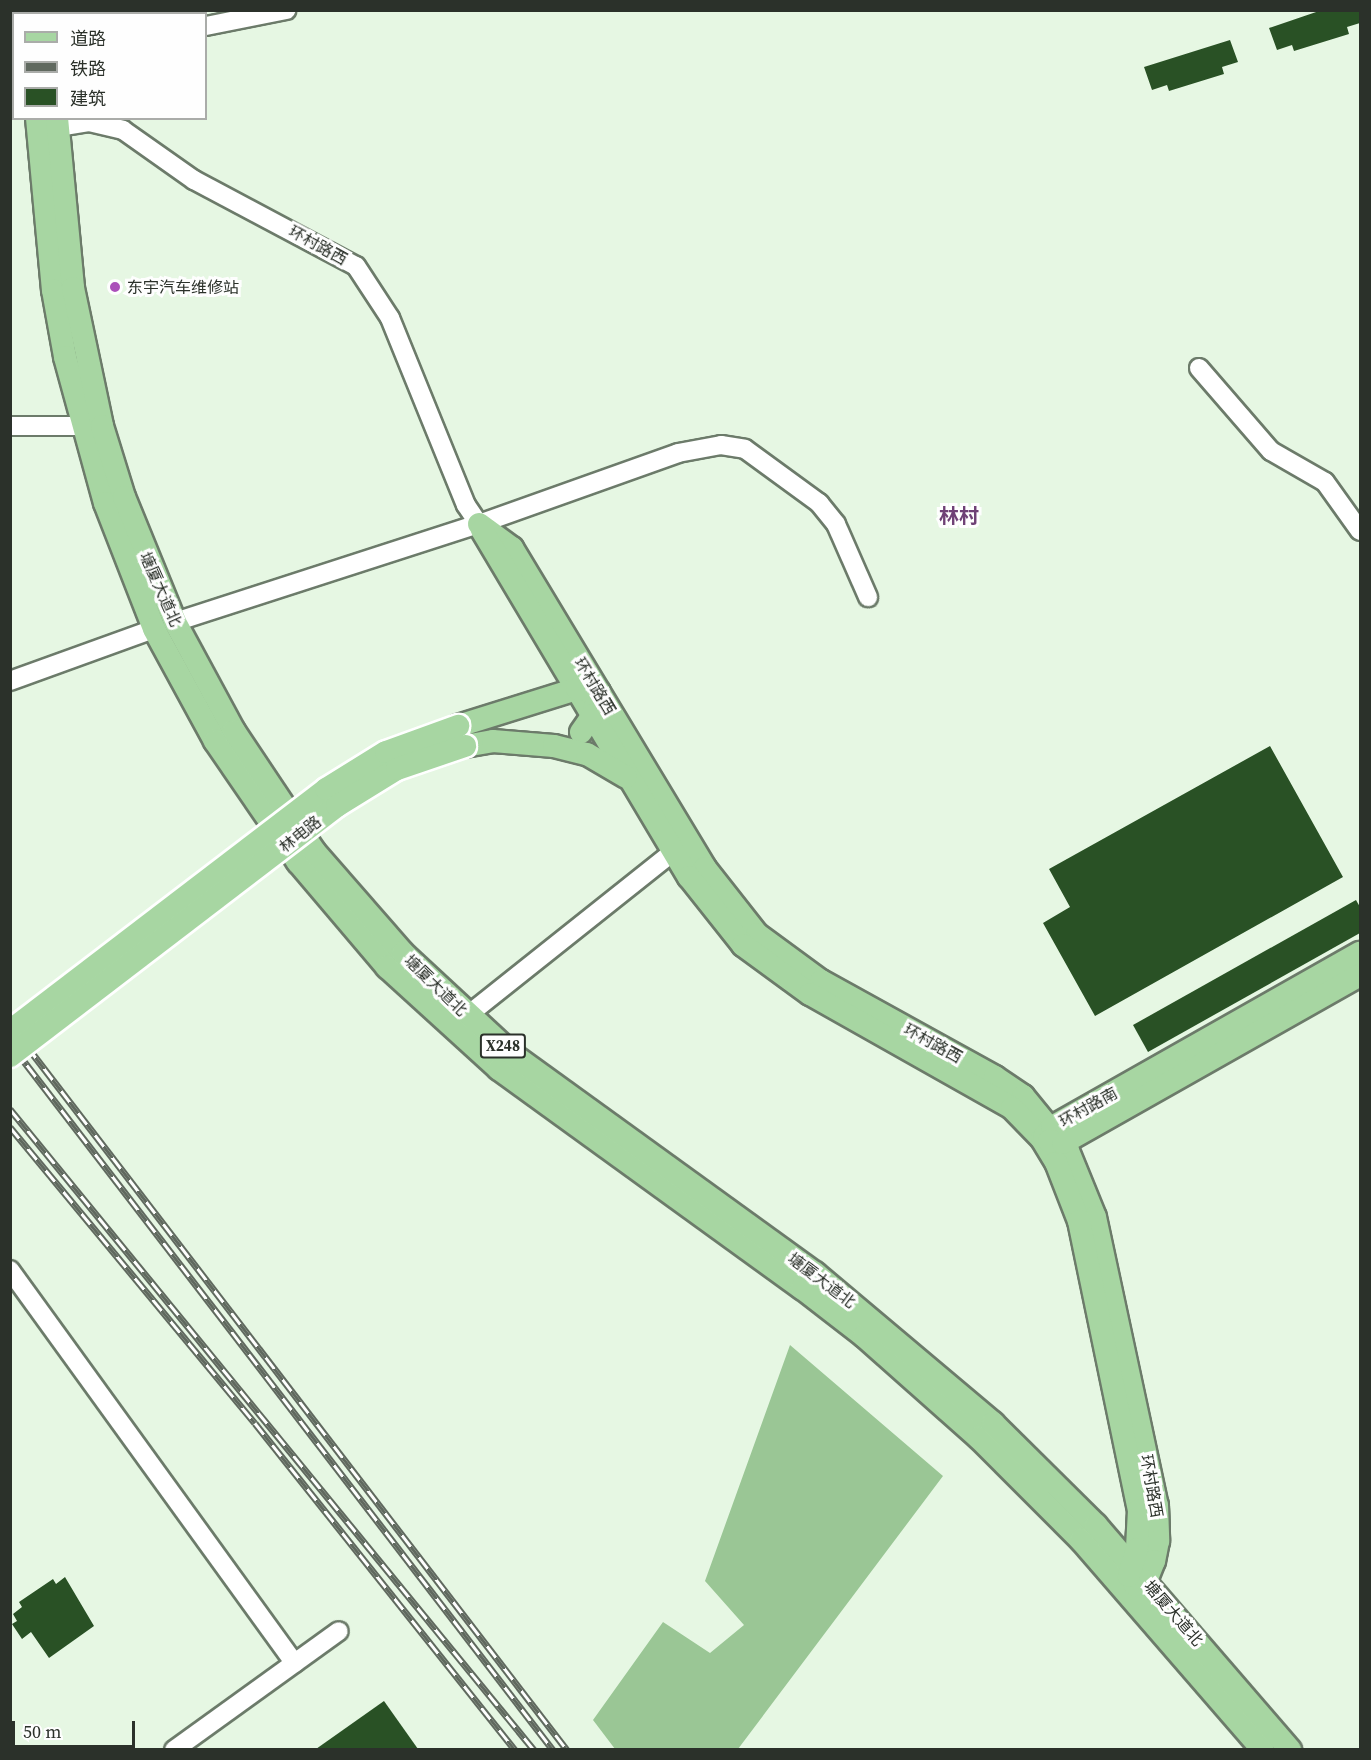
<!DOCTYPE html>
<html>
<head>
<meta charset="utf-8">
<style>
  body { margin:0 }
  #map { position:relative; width:1371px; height:1760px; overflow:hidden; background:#e6f7e3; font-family:"Source Serif 4","Noto Sans SC",serif }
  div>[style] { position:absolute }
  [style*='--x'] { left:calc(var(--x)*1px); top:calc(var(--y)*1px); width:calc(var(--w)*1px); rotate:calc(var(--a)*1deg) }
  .forest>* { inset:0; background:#9ac695 }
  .building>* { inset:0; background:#295125 }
  .roads { filter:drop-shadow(2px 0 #6c7b6a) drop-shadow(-2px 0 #6c7b6a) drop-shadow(0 2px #6c7b6a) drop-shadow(0 -2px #6c7b6a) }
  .minor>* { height:18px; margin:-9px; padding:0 9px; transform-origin:9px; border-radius:9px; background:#fff }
  .major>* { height:22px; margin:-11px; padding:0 11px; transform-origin:11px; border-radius:11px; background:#a7d6a2 }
  .rail>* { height:7px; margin-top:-3.5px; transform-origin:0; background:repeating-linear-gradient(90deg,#fefefe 0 14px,#60695f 0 28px); box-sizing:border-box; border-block:2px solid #60695f }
  .bridges { filter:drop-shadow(2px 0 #fff) drop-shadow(-2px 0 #fff) drop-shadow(0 2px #fff) drop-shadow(0 -2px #fff) }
  .major-bridge>* { height:22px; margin:-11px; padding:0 11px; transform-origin:11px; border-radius:11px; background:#a7d6a2 }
  .dots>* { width:16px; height:16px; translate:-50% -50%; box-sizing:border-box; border:3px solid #fefefe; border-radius:50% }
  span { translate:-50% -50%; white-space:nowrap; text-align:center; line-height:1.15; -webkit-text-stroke:6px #fefefe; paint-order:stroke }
  .shield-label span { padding:2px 4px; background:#fefefe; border:2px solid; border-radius:4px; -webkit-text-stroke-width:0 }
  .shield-label { font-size:15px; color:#2b312a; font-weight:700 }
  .street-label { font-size:16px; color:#2b312a }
  .poi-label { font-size:16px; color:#2b312a }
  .left { translate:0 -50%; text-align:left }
  .quarter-label { font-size:20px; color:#6f4176; font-weight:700 }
  .frame { position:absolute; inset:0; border:12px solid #2b312a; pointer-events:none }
  .legend { position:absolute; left:12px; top:12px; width:195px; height:108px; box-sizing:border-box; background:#fefefe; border:2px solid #aaaca9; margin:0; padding:8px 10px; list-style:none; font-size:18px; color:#2b312a }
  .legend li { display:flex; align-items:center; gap:12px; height:30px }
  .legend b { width:30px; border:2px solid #aaaca9 }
  .scale { position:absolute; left:12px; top:1721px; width:123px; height:27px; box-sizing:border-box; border:3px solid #2b312a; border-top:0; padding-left:8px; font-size:18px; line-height:21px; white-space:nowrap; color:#2b312a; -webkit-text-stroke:4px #fefefe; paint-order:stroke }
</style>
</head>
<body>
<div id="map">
  <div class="forest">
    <div style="clip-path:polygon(790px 1345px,943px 1476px,738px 1749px,615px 1749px,593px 1720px,663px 1622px,710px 1653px,744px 1625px,705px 1581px)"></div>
  </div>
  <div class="building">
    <div style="clip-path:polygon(1322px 10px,1360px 10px,1360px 23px,1347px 27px,1349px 34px,1294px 51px,1292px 45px,1277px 50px,1269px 28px)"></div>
    <div style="clip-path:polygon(1230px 40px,1238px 62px,1222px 67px,1224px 74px,1169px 91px,1167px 85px,1152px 90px,1144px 67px)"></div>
    <div style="clip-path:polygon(1270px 746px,1343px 877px,1095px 1016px,1043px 923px,1070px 907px,1049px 869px)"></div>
    <div style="clip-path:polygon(1356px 900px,1360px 907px,1360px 933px,1148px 1052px,1133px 1025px)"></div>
    <div style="clip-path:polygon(65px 1577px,94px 1626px,49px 1658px,31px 1632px,22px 1639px,12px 1624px,17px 1621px,13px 1614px,22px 1607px,19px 1602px,53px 1579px,56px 1584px)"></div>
    <div style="clip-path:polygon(384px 1701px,418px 1749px,316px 1749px)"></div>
  </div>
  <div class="roads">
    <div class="minor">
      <div style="--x:206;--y:26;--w:82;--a:-11.3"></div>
      <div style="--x:10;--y:63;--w:4;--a:0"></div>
      <div style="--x:58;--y:127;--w:31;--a:-9"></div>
      <div style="--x:89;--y:122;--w:35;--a:13"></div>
      <div style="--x:123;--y:130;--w:87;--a:35.2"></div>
      <div style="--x:194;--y:180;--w:183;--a:28"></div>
      <div style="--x:356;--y:266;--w:62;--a:56.8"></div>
      <div style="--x:390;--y:318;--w:202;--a:67.9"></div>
      <div style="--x:466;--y:505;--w:23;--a:56"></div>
      <div style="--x:1199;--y:368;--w:110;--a:49.1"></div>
      <div style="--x:1271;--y:451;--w:62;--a:29.9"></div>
      <div style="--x:1325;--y:482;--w:60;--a:54.5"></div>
      <div style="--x:10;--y:426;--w:72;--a:0"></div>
      <div style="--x:175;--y:622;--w:319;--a:-17.9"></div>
      <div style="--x:479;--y:524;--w:211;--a:-19.6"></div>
      <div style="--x:678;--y:453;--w:44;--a:-10.5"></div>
      <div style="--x:721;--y:445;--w:24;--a:9"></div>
      <div style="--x:745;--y:449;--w:92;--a:36.1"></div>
      <div style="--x:819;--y:503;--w:27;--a:51"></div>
      <div style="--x:836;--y:524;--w:80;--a:66.3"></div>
      <div style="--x:10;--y:681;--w:153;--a:-19.9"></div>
      <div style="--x:468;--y:1015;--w:263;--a:-38.5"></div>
      <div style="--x:10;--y:1270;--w:485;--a:54.1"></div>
      <div style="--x:174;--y:1750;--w:203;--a:-35.8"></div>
    </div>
    <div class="major">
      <div style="--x:56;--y:10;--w:4;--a:90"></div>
      <div style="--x:36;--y:14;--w:4;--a:-90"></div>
      <div style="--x:37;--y:118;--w:173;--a:84.7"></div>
      <div style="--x:53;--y:290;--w:68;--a:79.8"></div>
      <div style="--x:65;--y:357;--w:151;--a:74.7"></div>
      <div style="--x:105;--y:503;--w:135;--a:68.7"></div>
      <div style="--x:154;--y:629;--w:128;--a:61.4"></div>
      <div style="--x:215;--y:741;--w:147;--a:55.6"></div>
      <div style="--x:298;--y:862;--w:138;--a:49.7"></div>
      <div style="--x:387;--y:967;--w:151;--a:42.3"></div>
      <div style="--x:499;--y:1069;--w:374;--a:35.9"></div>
      <div style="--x:802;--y:1288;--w:78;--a:37.7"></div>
      <div style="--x:864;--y:1336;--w:154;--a:41.6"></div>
      <div style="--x:979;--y:1438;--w:144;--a:45"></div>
      <div style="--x:1081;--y:1540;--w:278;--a:49.1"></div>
      <div style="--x:57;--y:118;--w:171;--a:84.6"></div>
      <div style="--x:73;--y:288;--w:141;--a:78.1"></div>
      <div style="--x:102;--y:426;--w:74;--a:72.8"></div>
      <div style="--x:124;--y:497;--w:135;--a:67.8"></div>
      <div style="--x:175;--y:622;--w:124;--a:61.6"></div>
      <div style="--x:234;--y:731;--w:144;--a:56.3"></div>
      <div style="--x:314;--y:851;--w:135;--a:48.9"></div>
      <div style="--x:403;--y:953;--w:149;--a:42.8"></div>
      <div style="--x:512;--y:1054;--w:374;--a:35.9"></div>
      <div style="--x:815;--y:1273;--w:233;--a:40.1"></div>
      <div style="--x:993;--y:1423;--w:145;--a:44.7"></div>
      <div style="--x:1096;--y:1525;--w:297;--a:49.2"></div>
      <div style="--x:479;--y:524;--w:41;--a:36"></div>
      <div style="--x:512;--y:548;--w:374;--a:58.9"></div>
      <div style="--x:705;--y:868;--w:84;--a:51.8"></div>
      <div style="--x:757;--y:934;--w:79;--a:36.3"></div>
      <div style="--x:821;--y:981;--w:199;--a:28.9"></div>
      <div style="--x:995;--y:1077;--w:34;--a:34"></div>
      <div style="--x:1023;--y:1096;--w:71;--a:50.7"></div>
      <div style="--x:1068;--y:1151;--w:71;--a:67.8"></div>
      <div style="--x:1095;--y:1217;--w:295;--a:77.9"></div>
      <div style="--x:1157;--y:1505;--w:36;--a:88"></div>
      <div style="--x:1158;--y:1541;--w:20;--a:101"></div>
      <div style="--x:1154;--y:1561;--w:22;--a:112"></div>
      <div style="--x:1146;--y:1581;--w:12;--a:160"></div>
      <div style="--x:482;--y:530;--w:404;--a:59.2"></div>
      <div style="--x:689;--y:877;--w:87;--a:51.5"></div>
      <div style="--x:743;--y:945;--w:83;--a:36.2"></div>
      <div style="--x:810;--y:994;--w:232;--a:29.4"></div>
      <div style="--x:1012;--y:1108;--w:43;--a:45.9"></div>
      <div style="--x:1042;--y:1139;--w:27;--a:59"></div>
      <div style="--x:1056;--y:1162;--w:63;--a:68.7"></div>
      <div style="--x:1079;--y:1221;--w:295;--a:78.3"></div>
      <div style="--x:1139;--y:1510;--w:39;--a:93"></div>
      <div style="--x:1137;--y:1549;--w:28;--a:107"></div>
      <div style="--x:458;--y:726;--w:125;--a:-17.3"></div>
      <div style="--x:577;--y:689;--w:22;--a:8"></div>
      <div style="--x:599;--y:692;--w:24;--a:105"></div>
      <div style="--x:593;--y:715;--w:21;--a:125"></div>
      <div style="--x:465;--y:746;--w:28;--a:-10"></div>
      <div style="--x:493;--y:741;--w:61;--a:4.7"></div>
      <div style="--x:554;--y:746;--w:34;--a:14"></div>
      <div style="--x:587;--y:754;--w:45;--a:30.5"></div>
      <div style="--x:1044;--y:1137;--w:13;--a:-51"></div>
      <div style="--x:1052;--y:1127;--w:354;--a:-29.5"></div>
      <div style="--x:1049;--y:1141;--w:14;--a:8"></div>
      <div style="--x:1063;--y:1143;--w:341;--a:-29.5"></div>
    </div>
  </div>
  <div class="rail">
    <div style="--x:10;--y:1024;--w:915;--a:52.5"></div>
    <div style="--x:10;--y:1043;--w:891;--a:52.47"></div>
    <div style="--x:10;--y:1109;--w:828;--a:50.73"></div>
    <div style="--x:10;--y:1127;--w:384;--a:50.4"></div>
    <div style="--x:255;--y:1423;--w:418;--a:51.5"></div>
  </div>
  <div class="bridges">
    <div class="major-bridge">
      <div style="--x:10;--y:1031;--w:398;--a:-37.4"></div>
      <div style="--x:326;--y:789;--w:70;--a:-31.7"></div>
      <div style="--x:386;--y:752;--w:77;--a:-19.9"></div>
      <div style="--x:10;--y:1056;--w:412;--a:-37.4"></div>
      <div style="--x:337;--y:806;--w:70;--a:-31.7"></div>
      <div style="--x:397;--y:769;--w:72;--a:-18.7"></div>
    </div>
  </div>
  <div class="dots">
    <div style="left:115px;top:287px;background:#ab4fba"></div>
  </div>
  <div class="shield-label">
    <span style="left:503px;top:1046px">X248</span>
  </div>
  <div class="street-label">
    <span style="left:318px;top:245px;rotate:29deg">环村路西</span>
    <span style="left:161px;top:589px;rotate:66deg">塘厦大道北</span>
    <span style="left:595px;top:686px;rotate:59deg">环村路西</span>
    <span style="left:300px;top:834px;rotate:-38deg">林电路</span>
    <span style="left:436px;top:985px;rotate:44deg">塘厦大道北</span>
    <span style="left:933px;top:1043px;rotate:29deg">环村路西</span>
    <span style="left:1088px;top:1107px;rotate:-29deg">环村路南</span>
    <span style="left:822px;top:1280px;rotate:37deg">塘厦大道北</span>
    <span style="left:1152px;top:1486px;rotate:80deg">环村路西</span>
    <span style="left:1174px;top:1613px;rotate:49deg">塘厦大道北</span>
  </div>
  <div class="poi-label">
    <span class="left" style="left:127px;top:287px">东宇汽车维修站</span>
  </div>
  <div class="quarter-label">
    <span style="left:959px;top:516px">林村</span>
  </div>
  <div class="frame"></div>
  <ul class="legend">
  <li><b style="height:8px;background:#a7d6a2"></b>道路</li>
  <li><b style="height:8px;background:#60695f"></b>铁路</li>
  <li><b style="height:16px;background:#295125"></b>建筑</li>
  </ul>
  <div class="scale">50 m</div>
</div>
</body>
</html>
